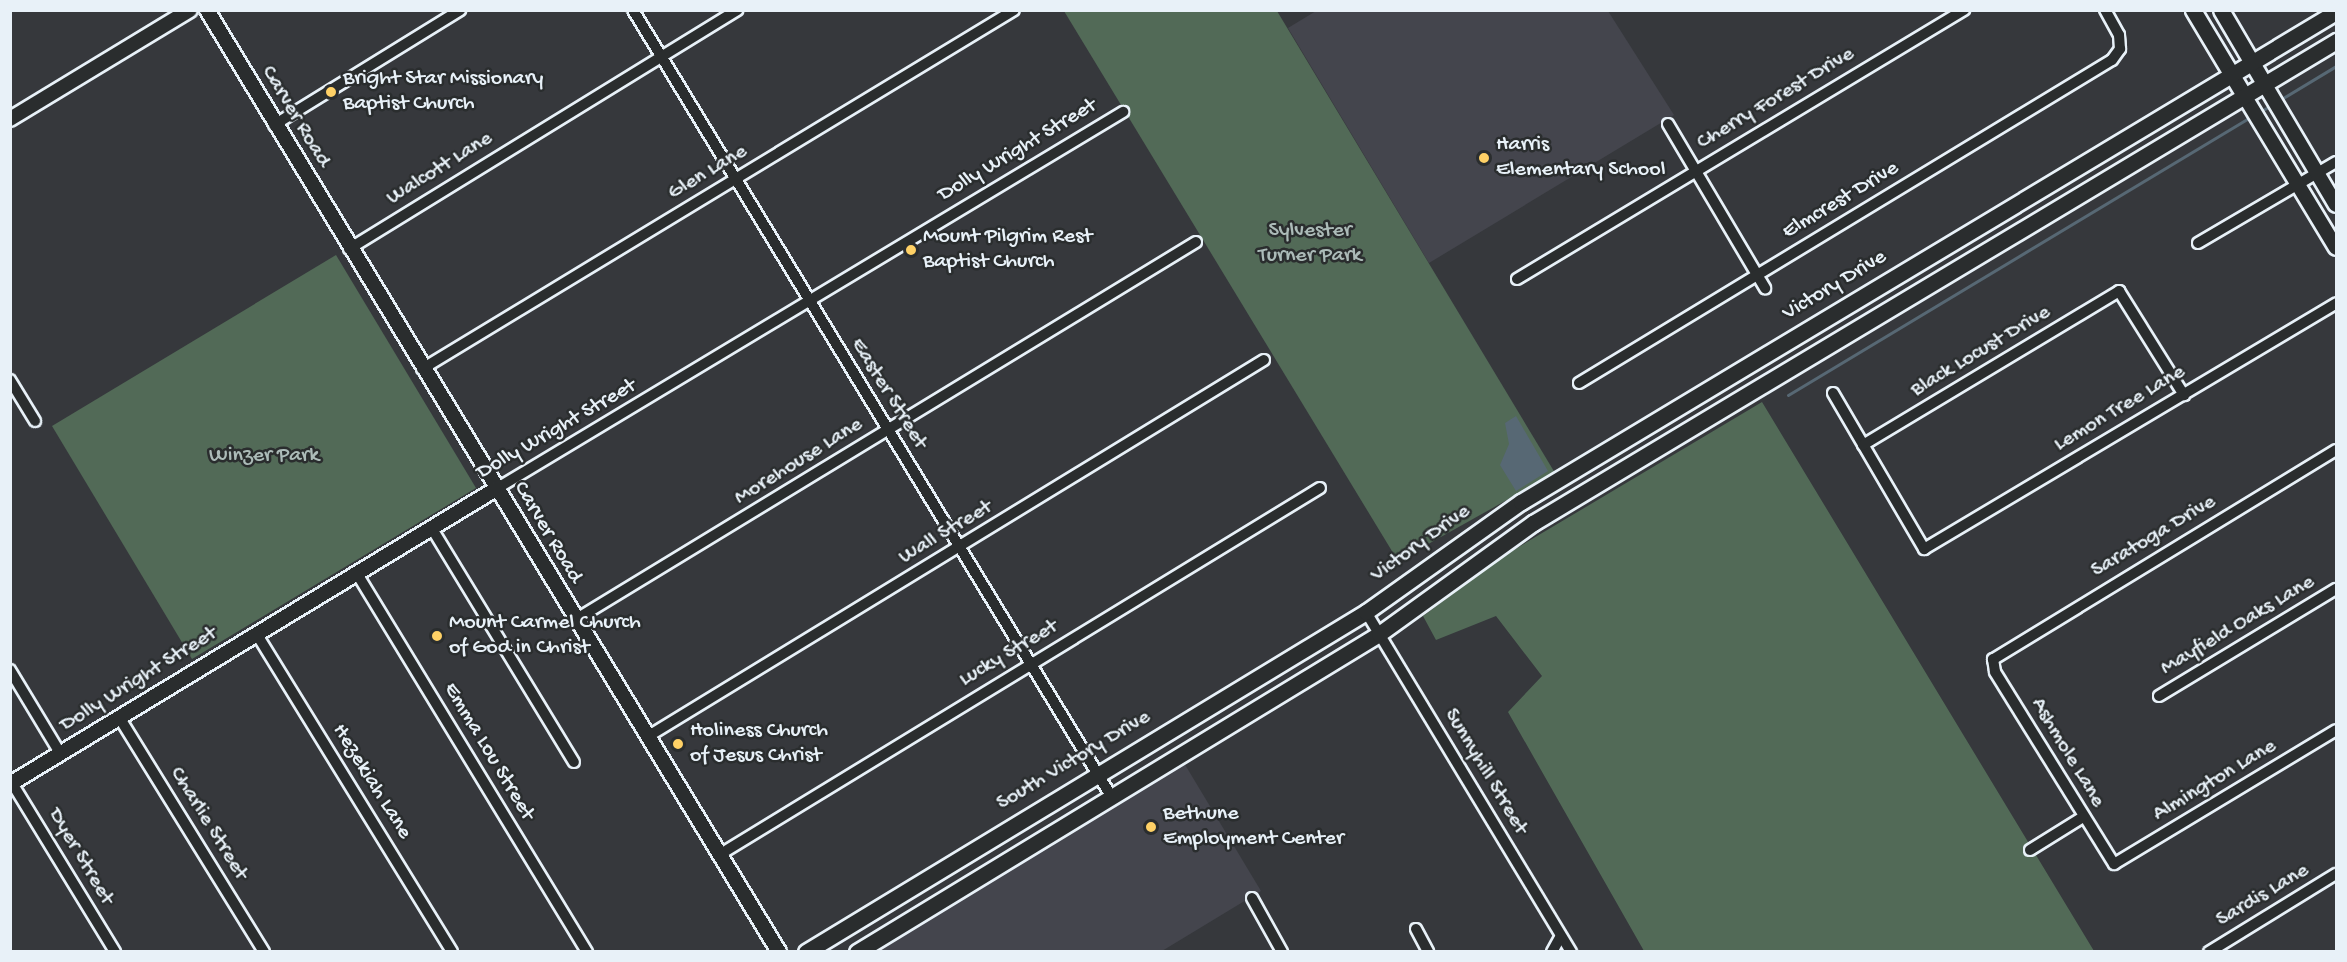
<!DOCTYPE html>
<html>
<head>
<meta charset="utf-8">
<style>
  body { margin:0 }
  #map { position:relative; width:2347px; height:962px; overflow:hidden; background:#36383c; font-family:"Gochi Hand",sans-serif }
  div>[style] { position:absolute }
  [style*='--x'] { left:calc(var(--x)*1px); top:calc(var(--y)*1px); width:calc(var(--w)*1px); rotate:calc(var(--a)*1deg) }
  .built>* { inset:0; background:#44454d }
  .green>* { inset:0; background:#526a57 }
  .water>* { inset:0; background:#576874 }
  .stream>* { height:3px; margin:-1.5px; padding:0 1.5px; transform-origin:1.5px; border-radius:1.5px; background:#576874 }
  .roads { filter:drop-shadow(2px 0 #e8f1f8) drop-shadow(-2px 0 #e8f1f8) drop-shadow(0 2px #e8f1f8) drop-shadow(0 -2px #e8f1f8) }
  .minor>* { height:10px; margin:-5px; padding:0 5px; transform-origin:5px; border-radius:5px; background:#2a2d2e }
  .tertiary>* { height:14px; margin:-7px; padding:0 7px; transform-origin:7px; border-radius:7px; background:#2a2d2e }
  .secondary>* { height:15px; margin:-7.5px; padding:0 7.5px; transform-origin:7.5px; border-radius:7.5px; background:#2a2d2e }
  .dots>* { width:16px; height:16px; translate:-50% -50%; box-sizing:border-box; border:3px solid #2a2d2e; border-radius:50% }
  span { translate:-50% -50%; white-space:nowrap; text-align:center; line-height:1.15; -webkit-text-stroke:5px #2a2d2e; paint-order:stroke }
  .poi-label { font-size:22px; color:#e8f1f8 }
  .left { translate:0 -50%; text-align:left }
  .street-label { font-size:22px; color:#e8f1f8 }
  .park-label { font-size:22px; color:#acbbb8 }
  .frame { position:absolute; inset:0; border:12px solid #e8f1f8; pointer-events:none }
</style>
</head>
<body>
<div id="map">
  <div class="built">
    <div style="clip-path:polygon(1316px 11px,1608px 11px,1674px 115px,1429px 263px,1288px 28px)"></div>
    <div style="clip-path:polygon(1184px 763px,1261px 891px,1162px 951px,877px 952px)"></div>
  </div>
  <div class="green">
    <div style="clip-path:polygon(1064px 11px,1277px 11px,1555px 473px,1398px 561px)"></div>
    <div style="clip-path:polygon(336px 255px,476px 488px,192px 659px,52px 426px)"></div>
    <div style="clip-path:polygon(1762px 402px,2094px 951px,1644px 951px,1508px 712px,1542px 676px,1496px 616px,1436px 640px,1423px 616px,1507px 554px)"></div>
  </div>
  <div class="water">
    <div style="clip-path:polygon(1516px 416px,1548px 471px,1516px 491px,1500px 465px,1509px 444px,1505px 423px)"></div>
  </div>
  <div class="stream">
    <div style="--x:2278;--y:101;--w:68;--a:-31.1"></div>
    <div style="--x:2258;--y:113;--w:17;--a:-31"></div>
    <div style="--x:1788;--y:395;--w:541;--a:-31.02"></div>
  </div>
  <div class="roads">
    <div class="minor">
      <div style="--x:633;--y:10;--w:920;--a:58.69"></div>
      <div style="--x:1668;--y:124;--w:191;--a:59.4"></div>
      <div style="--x:274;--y:125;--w:219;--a:-31.7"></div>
      <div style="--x:2198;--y:243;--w:160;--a:-30.4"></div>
      <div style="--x:349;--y:249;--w:456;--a:-31.6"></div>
      <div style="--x:1517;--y:279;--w:522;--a:-31.04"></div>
      <div style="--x:422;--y:369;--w:692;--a:-31.23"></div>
      <div style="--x:10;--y:380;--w:48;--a:58.6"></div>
      <div style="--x:1579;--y:383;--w:623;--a:-31.22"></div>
      <div style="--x:2112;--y:60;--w:14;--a:-54"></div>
      <div style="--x:2120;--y:49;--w:14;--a:-94"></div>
      <div style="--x:2119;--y:35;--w:29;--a:-119"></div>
      <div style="--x:1833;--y:393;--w:181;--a:59.7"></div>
      <div style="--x:1924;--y:549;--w:480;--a:-30.8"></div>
      <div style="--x:1863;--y:445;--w:299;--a:-31"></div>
      <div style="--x:2119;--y:291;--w:123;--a:58"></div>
      <div style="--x:2336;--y:450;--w:402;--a:148.6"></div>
      <div style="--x:1993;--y:659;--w:13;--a:81"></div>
      <div style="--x:1995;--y:672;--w:226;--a:58.2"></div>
      <div style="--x:2114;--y:864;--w:259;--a:-31.1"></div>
      <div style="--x:496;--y:489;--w:732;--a:-31.02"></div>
      <div style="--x:431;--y:527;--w:275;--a:58.7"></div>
      <div style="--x:356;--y:572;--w:445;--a:58.7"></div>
      <div style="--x:1366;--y:612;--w:397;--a:58.9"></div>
      <div style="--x:575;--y:620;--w:727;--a:-31.33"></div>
      <div style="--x:256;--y:633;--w:374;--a:58.4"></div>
      <div style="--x:10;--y:670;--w:97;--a:58.9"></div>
      <div style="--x:2159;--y:696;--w:207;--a:-31.2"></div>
      <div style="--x:119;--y:717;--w:276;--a:58.3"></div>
      <div style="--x:647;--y:737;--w:723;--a:-31.43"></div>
      <div style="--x:12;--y:783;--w:198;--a:58.6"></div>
      <div style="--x:2030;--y:850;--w:62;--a:-31.9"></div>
      <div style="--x:719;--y:855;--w:704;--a:-31.41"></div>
      <div style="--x:1252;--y:898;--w:62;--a:60.9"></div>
      <div style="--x:1416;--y:929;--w:26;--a:62"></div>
      <div style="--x:1552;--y:952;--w:18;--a:-61"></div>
      <div style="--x:2209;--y:952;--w:149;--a:-31.6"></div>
    </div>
    <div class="tertiary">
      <div style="--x:207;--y:10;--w:1102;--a:58.73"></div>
      <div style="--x:2265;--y:85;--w:139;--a:59.4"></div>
      <div style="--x:2245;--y:97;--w:176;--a:58.9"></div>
      <div style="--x:10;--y:119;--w:210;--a:-31.2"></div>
      <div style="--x:10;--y:784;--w:569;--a:-31.26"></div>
    </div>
    <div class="secondary">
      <div style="--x:2193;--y:10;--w:101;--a:59.1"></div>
      <div style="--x:2221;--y:10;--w:87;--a:59.6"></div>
      <div style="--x:806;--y:952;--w:655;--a:-31.26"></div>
      <div style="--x:1366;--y:612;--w:190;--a:-35.4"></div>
      <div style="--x:1521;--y:502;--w:951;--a:-31.02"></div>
      <div style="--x:857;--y:952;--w:611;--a:-31.35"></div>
      <div style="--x:1379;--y:634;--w:190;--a:-35.8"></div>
      <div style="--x:1533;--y:523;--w:937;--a:-30.97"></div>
    </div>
  </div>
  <div class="dots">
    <div style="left:331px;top:92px;background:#ffd166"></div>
    <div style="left:1484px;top:158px;background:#ffd166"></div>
    <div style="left:911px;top:250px;background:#ffd166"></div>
    <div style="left:437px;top:636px;background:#ffd166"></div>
    <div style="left:678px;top:744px;background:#ffd166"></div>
    <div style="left:1151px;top:827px;background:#ffd166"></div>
  </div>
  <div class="poi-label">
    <span class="left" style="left:343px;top:92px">Bright Star Missionary<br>Baptist Church</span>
    <span class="left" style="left:1496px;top:158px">Harris<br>Elementary School</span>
    <span class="left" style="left:923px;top:250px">Mount Pilgrim Rest<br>Baptist Church</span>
    <span class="left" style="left:449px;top:636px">Mount Carmel Church<br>of God in Christ</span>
    <span class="left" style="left:690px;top:744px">Holiness Church<br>of Jesus Christ</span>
    <span class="left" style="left:1163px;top:827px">Bethune<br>Employment Center</span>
  </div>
  <div class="street-label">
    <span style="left:1776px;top:99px;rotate:-31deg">Cherry Forest Drive</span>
    <span style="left:295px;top:117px;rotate:59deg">Carver Road</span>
    <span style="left:1018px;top:151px;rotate:-31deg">Dolly Wright Street</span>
    <span style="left:440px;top:169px;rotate:-32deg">Walcott Lane</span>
    <span style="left:708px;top:173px;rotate:-31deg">Glen Lane</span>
    <span style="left:1841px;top:201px;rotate:-31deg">Elmcrest Drive</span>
    <span style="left:1835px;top:286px;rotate:-31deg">Victory Drive</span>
    <span style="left:1981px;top:352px;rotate:-31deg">Black Locust Drive</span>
    <span style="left:888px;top:394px;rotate:58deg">Easter Street</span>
    <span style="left:2120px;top:409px;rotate:-31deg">Lemon Tree Lane</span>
    <span style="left:557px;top:430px;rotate:-30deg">Dolly Wright Street</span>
    <span style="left:799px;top:462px;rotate:-32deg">Morehouse Lane</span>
    <span style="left:547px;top:533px;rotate:59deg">Carver Road</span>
    <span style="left:946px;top:533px;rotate:-31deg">Wall Street</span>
    <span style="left:2154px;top:537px;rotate:-31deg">Saratoga Drive</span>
    <span style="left:1421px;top:544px;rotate:-36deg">Victory Drive</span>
    <span style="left:2238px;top:626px;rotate:-31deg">Mayfield Oaks Lane</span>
    <span style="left:1009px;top:654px;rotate:-31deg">Lucky Street</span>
    <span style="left:139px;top:680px;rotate:-32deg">Dolly Wright Street</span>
    <span style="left:488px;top:752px;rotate:59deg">Emma Lou Street</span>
    <span style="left:2067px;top:753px;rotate:59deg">Ashmole Lane</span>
    <span style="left:1074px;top:761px;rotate:-31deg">South Victory Drive</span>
    <span style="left:1485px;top:772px;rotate:59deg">Sunnyhill Street</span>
    <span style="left:2215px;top:781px;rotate:-31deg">Almington Lane</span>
    <span style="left:371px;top:782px;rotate:58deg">Hezekiah Lane</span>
    <span style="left:208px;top:824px;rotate:58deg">Charlie Street</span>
    <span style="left:80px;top:857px;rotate:59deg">Dyer Street</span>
    <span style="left:2263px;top:896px;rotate:-31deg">Sardis Lane</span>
  </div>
  <div class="park-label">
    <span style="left:1310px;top:244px">Sylvester<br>Turner Park</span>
    <span style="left:264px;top:457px">Winzer Park</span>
  </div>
  <div class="frame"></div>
</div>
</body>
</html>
